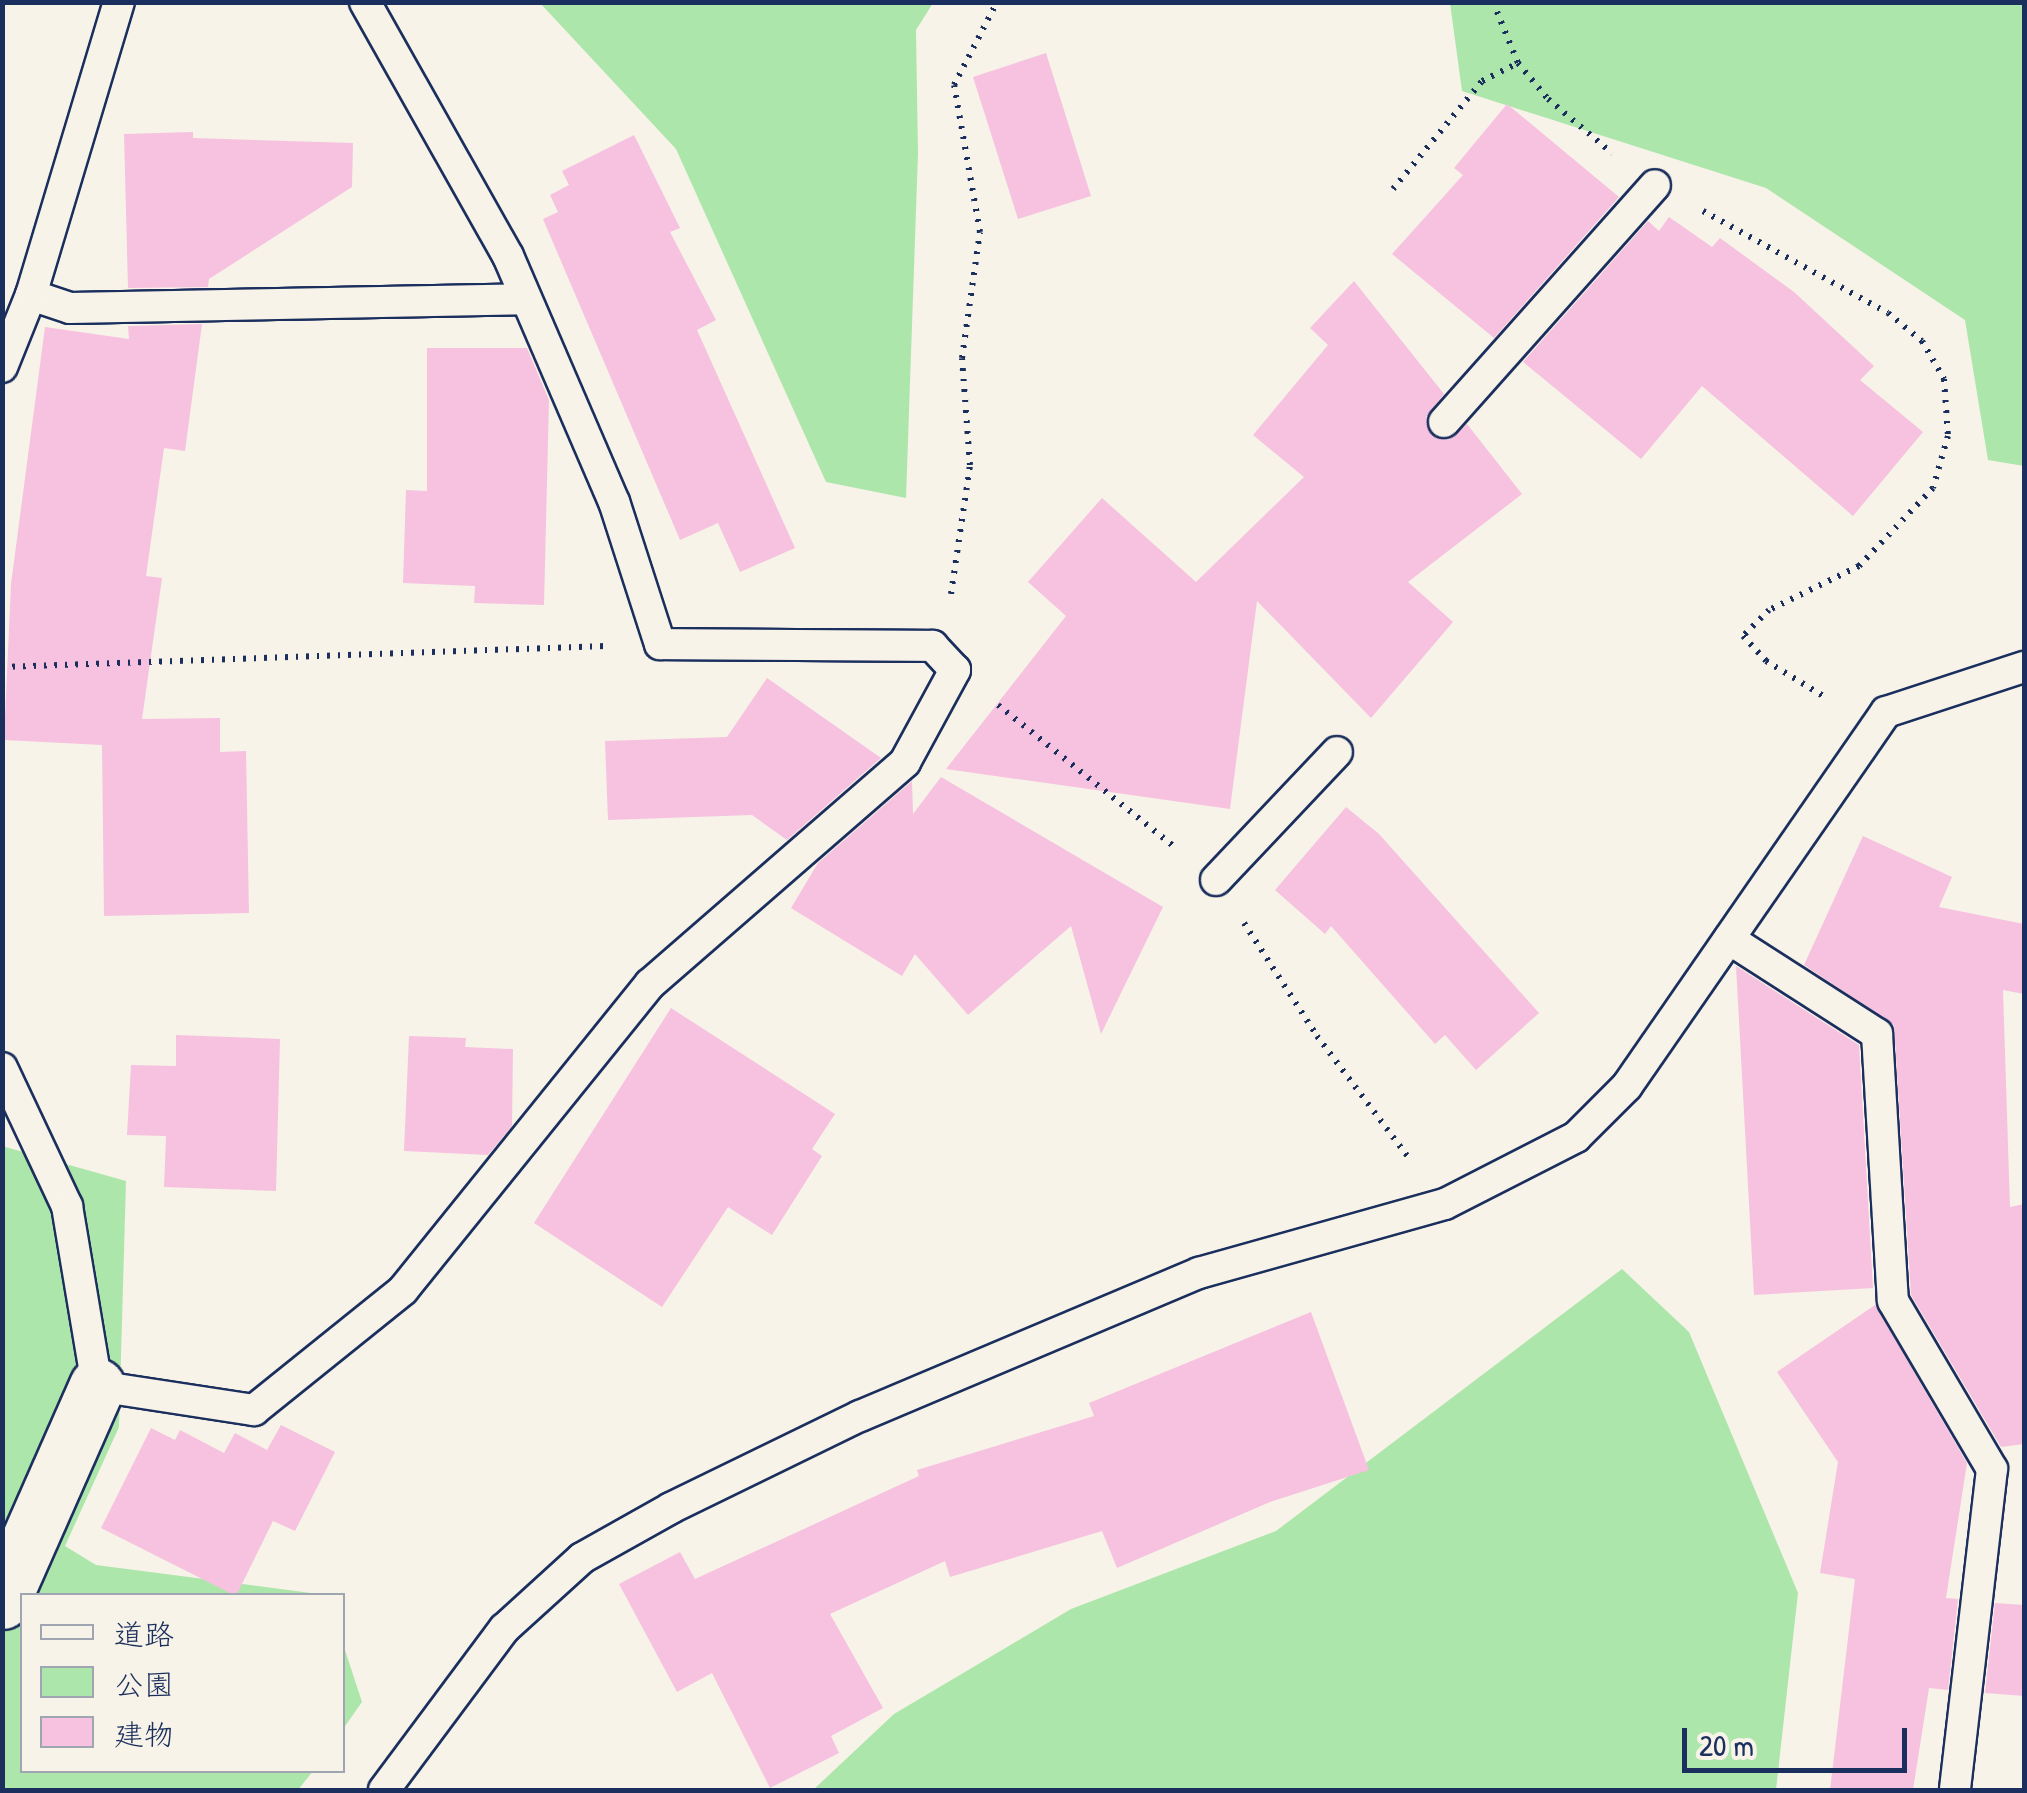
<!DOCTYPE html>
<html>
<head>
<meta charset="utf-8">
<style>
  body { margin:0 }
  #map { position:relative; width:2027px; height:1793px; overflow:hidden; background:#f7f3e8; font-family:"Patrick Hand","Klee One",sans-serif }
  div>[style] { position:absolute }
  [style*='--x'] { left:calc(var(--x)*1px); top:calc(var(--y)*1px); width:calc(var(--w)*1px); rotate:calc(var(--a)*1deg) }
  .green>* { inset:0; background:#ade6aa }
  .building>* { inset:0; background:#f6c2e0 }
  .path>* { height:6px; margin-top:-3px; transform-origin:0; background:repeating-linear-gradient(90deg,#1b2f5e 0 2.5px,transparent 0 10.5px) }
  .roads { filter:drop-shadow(2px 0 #1b2f5e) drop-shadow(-2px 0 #1b2f5e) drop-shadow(0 2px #1b2f5e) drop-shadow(0 -2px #1b2f5e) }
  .lane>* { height:30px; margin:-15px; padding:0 15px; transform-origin:15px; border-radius:15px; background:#f7f3e8 }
  .street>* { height:55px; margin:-27.5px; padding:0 27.5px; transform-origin:27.5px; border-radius:27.5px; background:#f7f3e8 }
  span { translate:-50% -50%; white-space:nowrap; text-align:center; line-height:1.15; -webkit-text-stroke:8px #f7f3e8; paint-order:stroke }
  .frame { position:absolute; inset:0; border:5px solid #1b2f5e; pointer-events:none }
  .legend { position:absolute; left:20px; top:1593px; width:325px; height:180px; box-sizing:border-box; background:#f7f3e8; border:2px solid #9fa5b1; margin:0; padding:12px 18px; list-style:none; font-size:30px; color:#1b2f5e }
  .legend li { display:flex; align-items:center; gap:20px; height:50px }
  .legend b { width:50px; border:2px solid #9fa5b1 }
  .scale { position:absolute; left:1682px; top:1728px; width:225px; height:45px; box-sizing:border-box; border:5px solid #1b2f5e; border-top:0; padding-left:12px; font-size:30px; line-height:35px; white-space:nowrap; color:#1b2f5e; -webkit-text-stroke:8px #f7f3e8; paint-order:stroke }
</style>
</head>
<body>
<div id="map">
  <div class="green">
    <div style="clip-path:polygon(540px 3px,933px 3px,916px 30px,918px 153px,906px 498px,826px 482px,676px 149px)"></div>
    <div style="clip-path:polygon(1450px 3px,2024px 3px,2024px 466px,1988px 460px,1965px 320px,1766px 188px,1462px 91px)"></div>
    <div style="clip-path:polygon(2px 1146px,126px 1181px,119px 1427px,65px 1546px,96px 1565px,326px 1595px,22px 1596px,22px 1770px,313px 1771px,298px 1790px,3px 1790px)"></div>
    <div style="clip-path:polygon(1622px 1269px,1689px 1332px,1798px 1593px,1776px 1790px,813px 1790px,894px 1714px,1071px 1609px,1276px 1531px)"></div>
    <div style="clip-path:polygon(343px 1644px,362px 1702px,343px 1729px,342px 1729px)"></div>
  </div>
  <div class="building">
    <div style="clip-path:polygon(1046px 53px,1091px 196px,1018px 219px,973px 77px)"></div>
    <div style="clip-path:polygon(1507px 104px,1619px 197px,1494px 338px,1392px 254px,1463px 175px,1454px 168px)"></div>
    <div style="clip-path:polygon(193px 132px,193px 138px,353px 143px,352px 187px,209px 279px,208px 287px,128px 288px,124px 134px)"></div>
    <div style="clip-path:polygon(634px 135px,680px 228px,670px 232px,716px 320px,697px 330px,795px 548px,740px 572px,718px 523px,680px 540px,543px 219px,558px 212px,550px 195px,569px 185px,562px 171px)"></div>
    <div style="clip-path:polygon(1669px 217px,1712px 247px,1720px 238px,1794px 292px,1874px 366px,1860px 380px,1923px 432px,1853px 516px,1702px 386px,1641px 459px,1523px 362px,1648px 221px,1659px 231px)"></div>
    <div style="clip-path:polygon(1354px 281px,1444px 394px,1426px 417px,1431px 435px,1449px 440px,1467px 424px,1522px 494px,1408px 582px,1453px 622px,1371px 718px,1257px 601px,1230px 809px,946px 769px,1066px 616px,1028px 582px,1102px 498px,1196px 582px,1304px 477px,1253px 435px,1328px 345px,1310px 328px)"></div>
    <div style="clip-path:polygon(202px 324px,185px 451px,164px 448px,146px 576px,162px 578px,142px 719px,220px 718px,220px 752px,246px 751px,249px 913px,104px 916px,102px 745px,4px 740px,11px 584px,45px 327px,129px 339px,128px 326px)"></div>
    <div style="clip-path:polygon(427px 348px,527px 348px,549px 400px,544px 605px,474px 603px,475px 586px,403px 583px,406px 490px,427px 491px)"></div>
    <div style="clip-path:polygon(767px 678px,881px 758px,787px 840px,752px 815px,608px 820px,605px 741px,727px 737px)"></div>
    <div style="clip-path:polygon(941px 777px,1163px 907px,1101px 1034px,1071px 926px,968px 1015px,915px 954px,902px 976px,791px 908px,818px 863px,912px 781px,913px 814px)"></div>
    <div style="clip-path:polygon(1346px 807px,1379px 834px,1539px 1013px,1476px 1070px,1445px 1035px,1435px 1044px,1331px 926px,1325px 934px,1275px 890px)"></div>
    <div style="clip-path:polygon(1863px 836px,1952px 877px,1939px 907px,2024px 924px,2024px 994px,2003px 990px,2010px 1207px,2024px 1204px,2024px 1444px,2001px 1447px,1911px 1295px,1894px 1025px,1804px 965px)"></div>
    <div style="clip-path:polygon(1736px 966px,1859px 1045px,1873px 1288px,1754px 1295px)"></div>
    <div style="clip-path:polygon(671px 1008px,835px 1114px,812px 1149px,822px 1156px,772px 1235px,728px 1207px,662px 1307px,534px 1223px)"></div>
    <div style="clip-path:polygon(176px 1035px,280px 1039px,276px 1191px,164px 1187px,166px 1136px,127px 1135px,131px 1065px,176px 1066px)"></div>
    <div style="clip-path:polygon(409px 1036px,466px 1038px,465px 1047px,513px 1049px,512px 1126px,488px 1155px,404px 1151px)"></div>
    <div style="clip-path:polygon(1875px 1305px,1967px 1463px,1946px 1598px,1958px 1599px,1948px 1690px,1929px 1688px,1913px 1790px,1830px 1790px,1855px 1579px,1820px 1573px,1838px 1462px,1777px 1372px)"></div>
    <div style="clip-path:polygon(1311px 1312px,1369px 1470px,1270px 1502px,1117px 1568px,1102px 1531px,950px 1577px,945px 1561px,830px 1614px,883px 1708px,831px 1736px,839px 1753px,770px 1788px,712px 1673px,677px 1692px,619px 1584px,680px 1552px,695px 1579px,919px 1476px,917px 1470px,1094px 1416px,1089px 1403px)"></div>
    <div style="clip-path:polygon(281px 1425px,335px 1452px,295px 1531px,273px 1521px,236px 1596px,101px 1528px,151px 1428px,175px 1440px,180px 1430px,224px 1453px,235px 1433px,267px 1450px)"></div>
    <div style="clip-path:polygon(1995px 1603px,2024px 1605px,2024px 1696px,1985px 1693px)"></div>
  </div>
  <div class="path">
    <div style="--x:1493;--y:2;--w:66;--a:67.7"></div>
    <div style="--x:1518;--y:63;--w:47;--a:50.2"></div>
    <div style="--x:1548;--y:99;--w:84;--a:40.2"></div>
    <div style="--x:1393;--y:189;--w:140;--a:-50.5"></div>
    <div style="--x:1482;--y:81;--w:40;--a:-26.6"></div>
    <div style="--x:1703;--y:211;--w:211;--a:28.9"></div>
    <div style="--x:1888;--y:313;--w:44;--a:39.5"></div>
    <div style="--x:1922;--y:341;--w:44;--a:59.9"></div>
    <div style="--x:1944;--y:379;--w:57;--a:86"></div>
    <div style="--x:1948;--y:436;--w:54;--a:106.1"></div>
    <div style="--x:1933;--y:488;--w:108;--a:133.5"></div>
    <div style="--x:1859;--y:566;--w:100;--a:153.9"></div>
    <div style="--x:1769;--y:610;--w:37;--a:135"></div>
    <div style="--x:1743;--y:636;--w:34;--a:47"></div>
    <div style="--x:1766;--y:661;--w:73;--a:31.5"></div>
    <div style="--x:951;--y:594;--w:130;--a:-81.6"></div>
    <div style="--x:970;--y:465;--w:107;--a:-94.3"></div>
    <div style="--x:962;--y:358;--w:127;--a:-81.9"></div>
    <div style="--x:980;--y:232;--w:149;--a:-100"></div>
    <div style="--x:954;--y:85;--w:93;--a:-62.6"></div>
    <div style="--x:2;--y:667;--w:604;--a:-1.99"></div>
    <div style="--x:998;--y:705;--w:228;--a:38.8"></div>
    <div style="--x:1244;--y:923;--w:135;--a:57.1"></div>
    <div style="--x:1317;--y:1036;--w:153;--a:53"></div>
  </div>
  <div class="roads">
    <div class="lane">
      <div style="--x:31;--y:295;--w:41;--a:18.4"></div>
      <div style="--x:70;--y:308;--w:455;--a:-1.1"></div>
      <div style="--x:2;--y:367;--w:78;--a:-68.1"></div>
      <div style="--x:31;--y:295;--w:306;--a:-73.3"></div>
      <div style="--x:1444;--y:422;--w:317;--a:-48.3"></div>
      <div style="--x:1216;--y:880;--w:176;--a:-46.6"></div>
      <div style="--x:1729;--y:939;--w:176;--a:32.7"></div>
      <div style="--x:1877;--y:1034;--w:267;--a:86.6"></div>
      <div style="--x:1893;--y:1301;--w:195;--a:59.5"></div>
      <div style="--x:1992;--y:1469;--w:323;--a:96.6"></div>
      <div style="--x:2;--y:1068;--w:153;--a:64.8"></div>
      <div style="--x:67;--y:1206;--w:182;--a:80.5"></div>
      <div style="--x:97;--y:1386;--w:159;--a:8.7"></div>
      <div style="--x:254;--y:1410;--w:191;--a:-38.8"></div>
      <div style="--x:403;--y:1290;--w:393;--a:-51.1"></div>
      <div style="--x:650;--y:984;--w:338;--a:-41"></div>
      <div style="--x:905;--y:762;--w:105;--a:-61.5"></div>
      <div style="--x:955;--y:670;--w:33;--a:-133"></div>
      <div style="--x:933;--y:646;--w:273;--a:-179.6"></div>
      <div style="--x:660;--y:644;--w:149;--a:-107.9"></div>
      <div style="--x:614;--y:502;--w:268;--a:-113.3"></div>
      <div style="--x:508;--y:256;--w:291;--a:-119.4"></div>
      <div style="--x:384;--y:1790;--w:201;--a:-53.3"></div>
      <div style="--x:504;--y:1629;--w:105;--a:-42.3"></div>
      <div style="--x:582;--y:1558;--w:102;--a:-29.3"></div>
      <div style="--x:671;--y:1508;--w:210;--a:-26"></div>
      <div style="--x:860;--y:1416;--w:368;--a:-22.9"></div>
      <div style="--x:1199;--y:1273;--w:255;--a:-15.7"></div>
      <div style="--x:1445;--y:1204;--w:147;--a:-27.1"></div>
      <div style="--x:1576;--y:1137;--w:72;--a:-45"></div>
      <div style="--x:1627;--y:1086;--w:455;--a:-55.3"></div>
      <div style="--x:1886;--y:712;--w:145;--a:-18.1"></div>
    </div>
    <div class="street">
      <div style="--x:2;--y:1601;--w:235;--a:-66.2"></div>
    </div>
  </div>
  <div class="frame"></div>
  <ul class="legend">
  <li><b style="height:12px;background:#f7f3e8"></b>道路</li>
  <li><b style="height:28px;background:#ade6aa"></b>公園</li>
  <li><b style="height:28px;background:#f6c2e0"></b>建物</li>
  </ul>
  <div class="scale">20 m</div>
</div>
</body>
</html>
